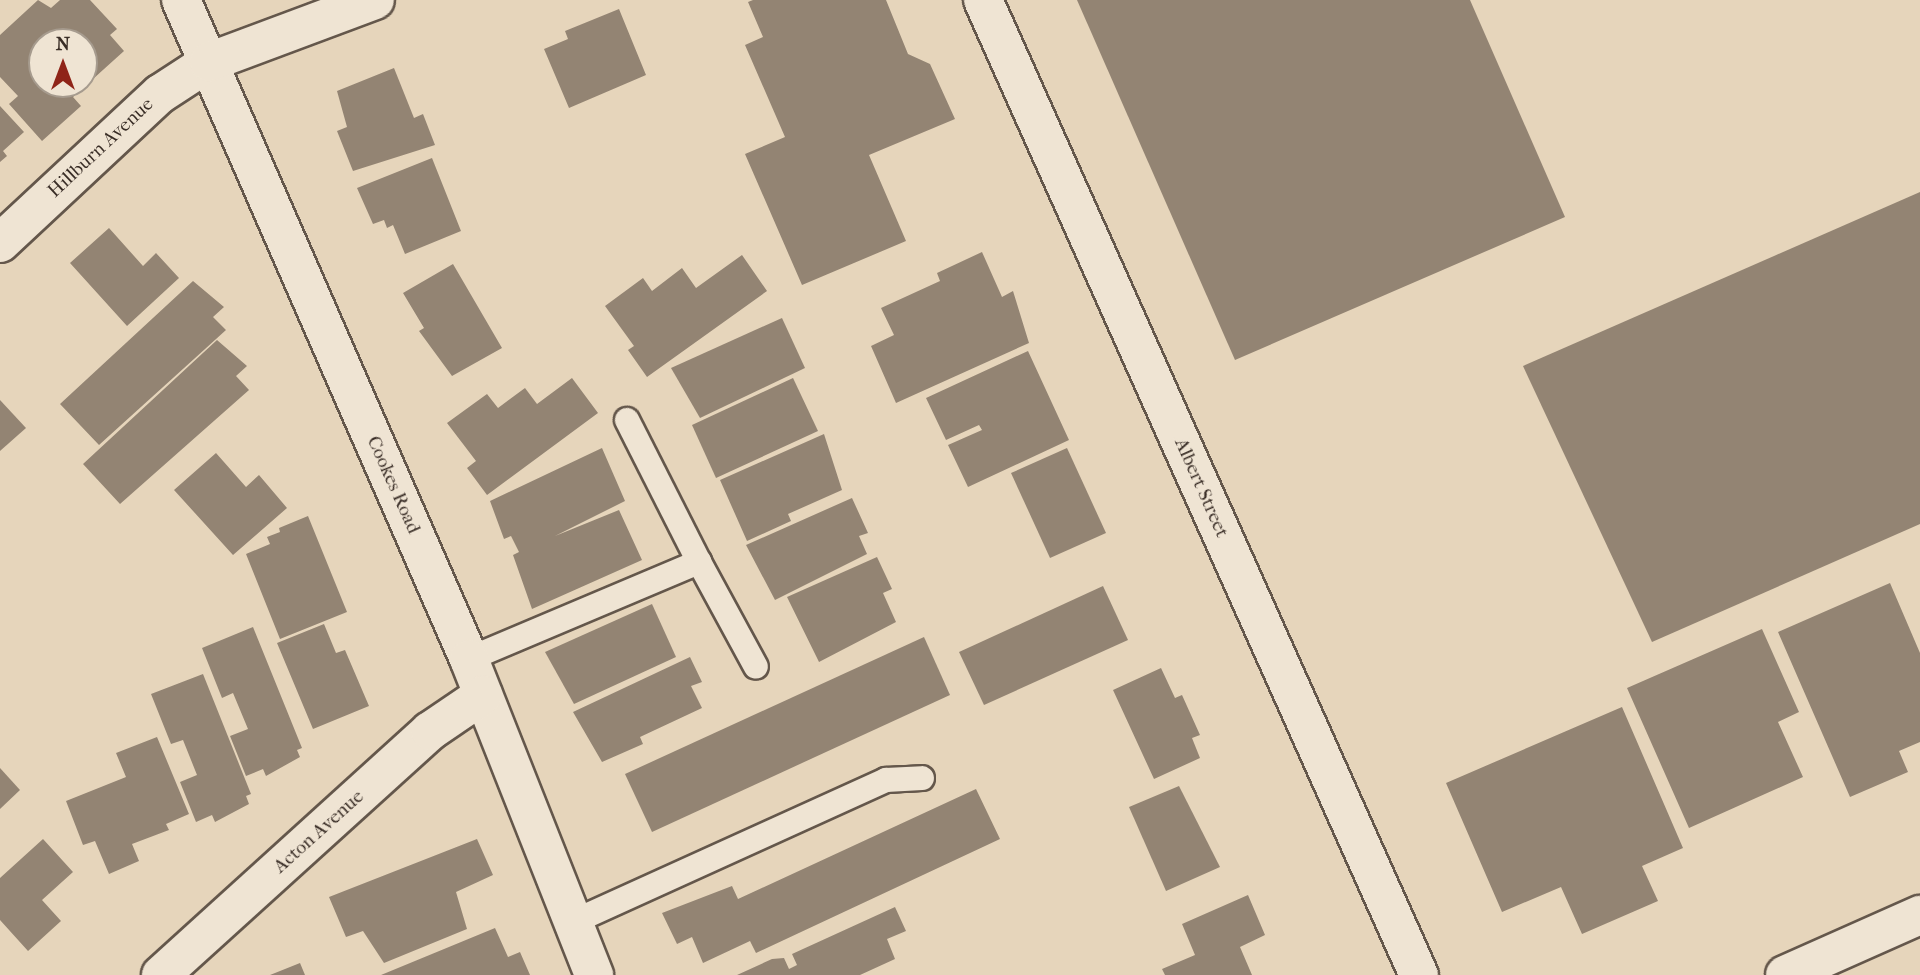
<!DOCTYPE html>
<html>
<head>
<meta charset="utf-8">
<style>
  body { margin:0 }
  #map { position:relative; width:1920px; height:975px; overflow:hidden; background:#e6d5bb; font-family:"IM FELL French Canon",serif }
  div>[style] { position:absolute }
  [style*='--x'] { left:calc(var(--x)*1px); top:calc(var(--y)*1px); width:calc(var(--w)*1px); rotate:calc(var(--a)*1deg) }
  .building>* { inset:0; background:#938473 }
  .roads { filter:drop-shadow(2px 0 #64574b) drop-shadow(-2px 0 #64574b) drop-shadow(0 2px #64574b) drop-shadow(0 -2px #64574b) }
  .lane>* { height:24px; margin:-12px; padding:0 12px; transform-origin:12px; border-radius:12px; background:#efe4d3 }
  .street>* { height:38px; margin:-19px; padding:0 19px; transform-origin:19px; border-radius:19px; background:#efe4d3 }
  span { translate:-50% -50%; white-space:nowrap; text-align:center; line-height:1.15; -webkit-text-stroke:5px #efe4d3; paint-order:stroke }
  .street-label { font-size:19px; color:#392d26 }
  .north { position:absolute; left:28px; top:28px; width:70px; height:70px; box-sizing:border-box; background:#efe4d3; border:2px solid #a69b8e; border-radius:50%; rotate:0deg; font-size:19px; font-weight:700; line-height:28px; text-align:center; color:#392d26 }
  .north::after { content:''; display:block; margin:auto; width:24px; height:32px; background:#8f2418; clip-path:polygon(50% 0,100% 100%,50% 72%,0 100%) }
</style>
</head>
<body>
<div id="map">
  <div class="building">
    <div style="clip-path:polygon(evenodd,38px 0,51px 8px,60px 0,90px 0,117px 29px,110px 35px,124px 51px,73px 97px,81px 106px,42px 141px,9px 104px,18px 96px,0 77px,0 35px,38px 0,42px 42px,84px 42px,84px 84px,42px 84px,42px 42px)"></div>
    <div style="clip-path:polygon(753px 0,886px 0,908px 54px,930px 64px,955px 119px,869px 155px,906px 241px,802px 285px,745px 154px,785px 137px,745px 45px,763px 37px,748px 2px)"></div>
    <div style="clip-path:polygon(1077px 0,1470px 0,1565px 217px,1235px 360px)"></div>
    <div style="clip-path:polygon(619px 9px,646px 75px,569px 108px,544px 49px,568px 39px,565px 31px)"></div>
    <div style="clip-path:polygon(394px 68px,414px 118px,423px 114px,435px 145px,353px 171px,337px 131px,347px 127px,337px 91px)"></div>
    <div style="clip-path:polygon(0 106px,24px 132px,3px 151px,7px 156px,0 162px)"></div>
    <div style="clip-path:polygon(432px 158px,461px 231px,405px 254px,393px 225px,387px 228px,384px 220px,373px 224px,357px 188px)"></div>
    <div style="clip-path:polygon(1920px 192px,1920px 524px,1652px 642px,1523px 366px)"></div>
    <div style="clip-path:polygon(109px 228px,143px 266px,156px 253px,179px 278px,127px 326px,70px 263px)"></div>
    <div style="clip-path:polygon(982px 252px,1002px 297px,1013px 291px,1029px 343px,896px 403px,871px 346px,894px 335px,881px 308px,940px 281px,937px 273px)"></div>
    <div style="clip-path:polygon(742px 255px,767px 291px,647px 377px,628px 350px,634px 346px,605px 306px,643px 278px,652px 291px,682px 268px,696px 288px)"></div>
    <div style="clip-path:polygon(453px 264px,502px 348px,452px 376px,419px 331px,424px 328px,403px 293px)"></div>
    <div style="clip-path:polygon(193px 281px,224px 307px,213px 317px,226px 330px,99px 445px,60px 404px)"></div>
    <div style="clip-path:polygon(782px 318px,805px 368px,700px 418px,671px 368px)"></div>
    <div style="clip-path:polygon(217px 340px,247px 366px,236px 376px,249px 390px,120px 504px,83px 464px)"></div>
    <div style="clip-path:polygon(1028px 351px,1069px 440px,968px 487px,948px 445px,982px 430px,979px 425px,946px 440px,926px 398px)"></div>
    <div style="clip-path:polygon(572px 378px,598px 413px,487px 495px,467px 468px,476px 461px,447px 423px,487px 394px,498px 408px,525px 388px,537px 404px)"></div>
    <div style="clip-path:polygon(793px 378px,818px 431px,716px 478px,692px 425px)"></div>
    <div style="clip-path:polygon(0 400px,26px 428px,0 451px)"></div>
    <div style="clip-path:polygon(824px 434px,842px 490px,788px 514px,791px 521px,747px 541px,720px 480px)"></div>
    <div style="clip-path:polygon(602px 448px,625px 501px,555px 536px,619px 510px,642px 560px,532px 609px,513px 555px,519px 552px,511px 536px,504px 539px,490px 501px)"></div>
    <div style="clip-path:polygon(1067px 448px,1106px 533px,1050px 558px,1011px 473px)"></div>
    <div style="clip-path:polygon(216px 453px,246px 487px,259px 475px,287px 508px,233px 555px,174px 490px)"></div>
    <div style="clip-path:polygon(852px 498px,868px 533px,859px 536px,867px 554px,775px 600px,746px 545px)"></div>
    <div style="clip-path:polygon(308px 516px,347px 612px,280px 639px,246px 554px,270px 544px,267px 537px,280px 532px,279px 528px)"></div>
    <div style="clip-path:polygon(877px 557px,892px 589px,883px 593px,896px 622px,819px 662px,787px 597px)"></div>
    <div style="clip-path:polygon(1890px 583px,1920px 653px,1920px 742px,1899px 751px,1908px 772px,1850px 797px,1778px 632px)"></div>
    <div style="clip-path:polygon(1103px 586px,1128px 640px,984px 705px,959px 652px)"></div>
    <div style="clip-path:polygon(652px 604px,676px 657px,574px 704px,545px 652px)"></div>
    <div style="clip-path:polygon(324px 624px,336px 653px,345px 650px,369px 706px,313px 729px,277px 643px)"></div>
    <div style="clip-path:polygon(253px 627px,302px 748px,297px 750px,300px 757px,266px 776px,263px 769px,246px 776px,230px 736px,248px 729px,233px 693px,222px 698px,202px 648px)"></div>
    <div style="clip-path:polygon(1762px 629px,1799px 712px,1778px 722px,1803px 777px,1689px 828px,1627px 688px)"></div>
    <div style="clip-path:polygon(924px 637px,950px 695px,652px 832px,625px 774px)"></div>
    <div style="clip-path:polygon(690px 657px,702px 682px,691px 686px,702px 708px,640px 737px,643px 744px,602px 762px,573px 712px)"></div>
    <div style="clip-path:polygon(1161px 668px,1175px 698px,1182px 695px,1200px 735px,1192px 738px,1200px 758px,1154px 779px,1113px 690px)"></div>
    <div style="clip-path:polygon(203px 674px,251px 794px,246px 796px,249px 804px,215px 822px,212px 815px,196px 822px,180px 782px,197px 775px,183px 740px,171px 744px,151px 694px)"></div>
    <div style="clip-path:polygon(1622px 707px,1683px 848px,1642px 866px,1658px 901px,1582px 934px,1561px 887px,1502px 912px,1446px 783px)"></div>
    <div style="clip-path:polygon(157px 737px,189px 814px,166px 824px,169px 830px,132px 844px,139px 861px,109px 874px,95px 841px,83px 845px,66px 801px,126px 777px,116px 753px)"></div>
    <div style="clip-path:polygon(0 768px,20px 790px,0 809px)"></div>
    <div style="clip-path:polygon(1179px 786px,1220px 867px,1166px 891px,1129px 807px)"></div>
    <div style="clip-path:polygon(976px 789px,1000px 839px,756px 953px,750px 941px,703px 963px,692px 937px,677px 944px,662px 913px,732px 886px,738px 899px)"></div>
    <div style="clip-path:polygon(43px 839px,73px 872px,42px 900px,61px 921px,28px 951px,0 920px,0 878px)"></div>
    <div style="clip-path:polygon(477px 839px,493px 875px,456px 892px,467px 929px,384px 963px,363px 931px,346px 937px,329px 897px)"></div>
    <div style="clip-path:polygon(1248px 895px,1265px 935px,1240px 947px,1252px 975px,1165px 975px,1162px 969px,1195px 955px,1182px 924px)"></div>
    <div style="clip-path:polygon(895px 907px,906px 931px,887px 939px,895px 959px,860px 975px,737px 975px,772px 959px,784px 958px,789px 969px,797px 965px,792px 954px)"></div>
    <div style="clip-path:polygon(495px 928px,508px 957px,520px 952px,530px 975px,381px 975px)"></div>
    <div style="clip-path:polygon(300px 963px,305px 975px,270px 975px)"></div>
  </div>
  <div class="roads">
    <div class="lane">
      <div style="--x:627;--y:420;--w:159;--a:63.1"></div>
      <div style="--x:469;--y:659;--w:250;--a:-22.9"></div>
      <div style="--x:699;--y:562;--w:119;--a:61.5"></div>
      <div style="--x:573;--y:922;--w:344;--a:-24.4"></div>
      <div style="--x:886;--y:780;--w:36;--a:-3"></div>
    </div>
    <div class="street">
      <div style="--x:181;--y:0;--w:719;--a:66.39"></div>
      <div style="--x:469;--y:659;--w:340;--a:68.4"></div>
      <div style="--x:983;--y:0;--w:1068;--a:65.91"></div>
      <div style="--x:0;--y:243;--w:219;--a:-43"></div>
      <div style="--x:160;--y:94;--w:59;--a:-33.1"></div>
      <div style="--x:209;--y:62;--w:177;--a:-20.5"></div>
      <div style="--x:161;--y:975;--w:363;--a:-42.2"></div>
      <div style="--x:430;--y:731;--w:64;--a:-34.2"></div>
      <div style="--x:1785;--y:975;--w:148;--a:-24"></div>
    </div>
  </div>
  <div class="street-label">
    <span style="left:101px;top:148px;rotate:-43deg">Hillburn Avenue</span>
    <span style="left:393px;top:485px;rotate:66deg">Cookes Road</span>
    <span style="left:1201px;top:488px;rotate:66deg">Albert Street</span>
    <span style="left:319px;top:832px;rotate:-42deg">Acton Avenue</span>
  </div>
  <div class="north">N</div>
</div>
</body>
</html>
